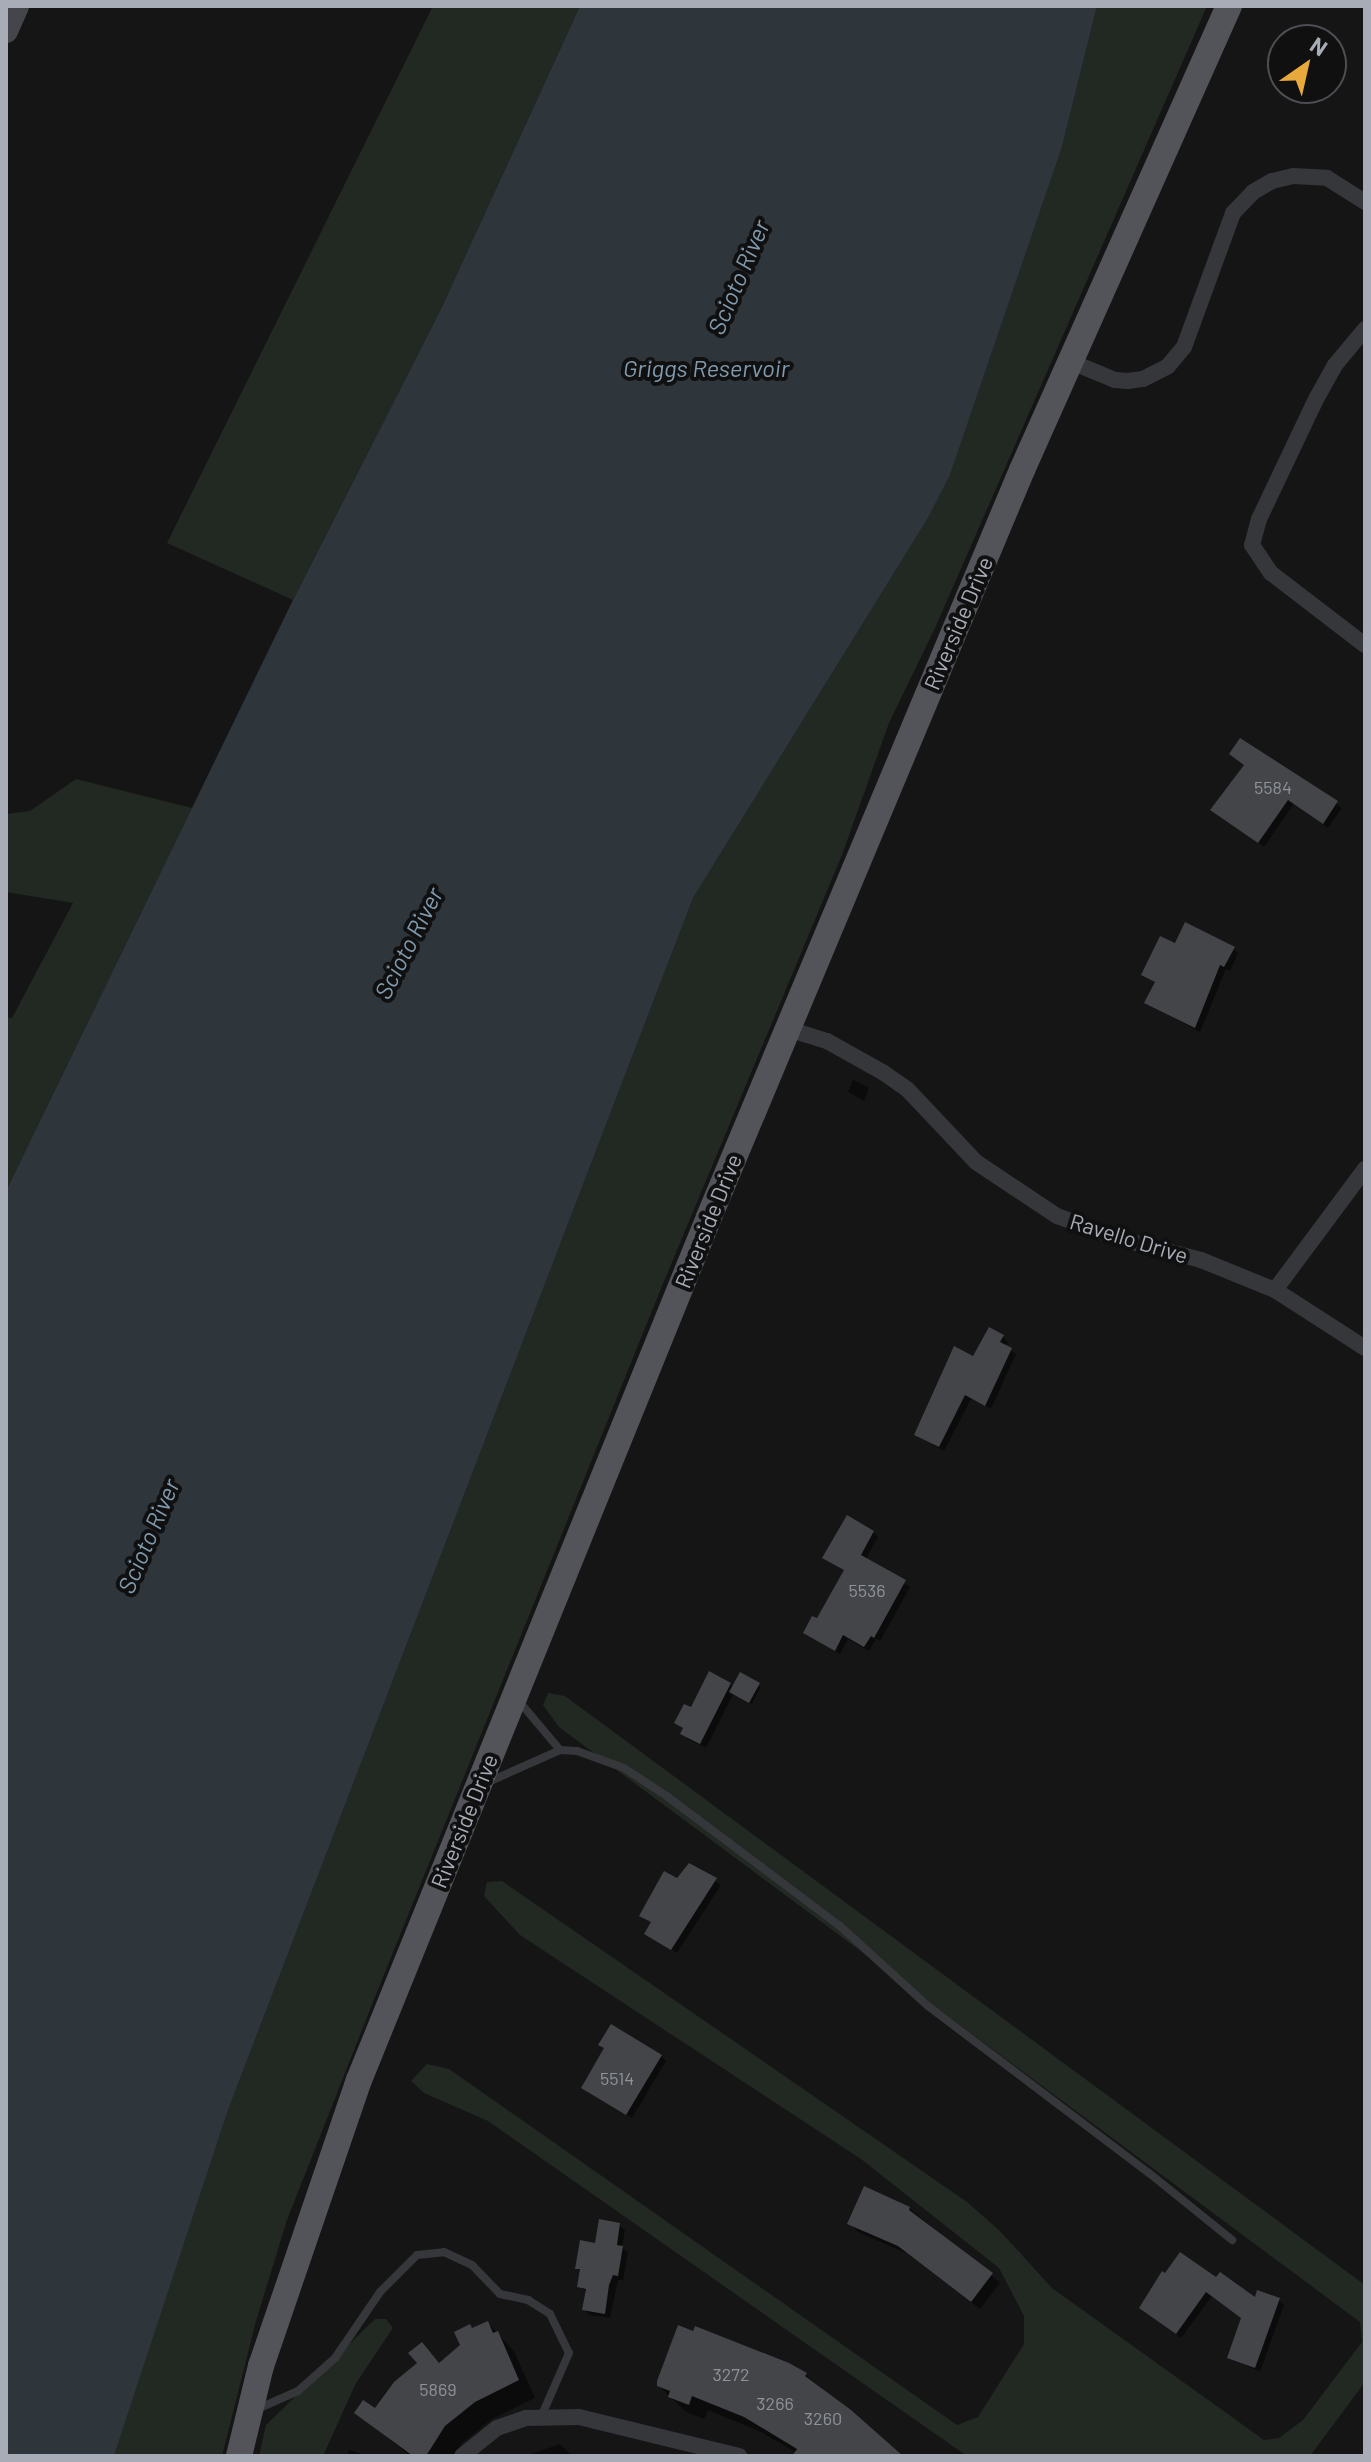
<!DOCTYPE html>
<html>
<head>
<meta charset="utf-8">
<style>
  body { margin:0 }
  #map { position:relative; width:1371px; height:2462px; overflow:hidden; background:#151516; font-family:Barlow,sans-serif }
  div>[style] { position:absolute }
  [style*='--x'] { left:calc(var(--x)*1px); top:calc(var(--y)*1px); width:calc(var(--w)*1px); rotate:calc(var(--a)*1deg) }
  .green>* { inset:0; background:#212922 }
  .water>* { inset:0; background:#2e363c }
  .shadow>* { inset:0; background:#0007 }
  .building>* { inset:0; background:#444549 }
  .lane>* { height:8px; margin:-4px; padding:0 4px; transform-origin:4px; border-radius:4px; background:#36373b }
  .street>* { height:16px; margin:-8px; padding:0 8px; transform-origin:8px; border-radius:8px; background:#36373b }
  .secondary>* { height:24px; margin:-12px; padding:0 12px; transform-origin:12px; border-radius:12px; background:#44464b }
  .primary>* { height:26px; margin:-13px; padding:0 13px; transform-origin:13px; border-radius:13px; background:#52545a }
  span { translate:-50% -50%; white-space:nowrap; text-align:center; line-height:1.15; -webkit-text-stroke:8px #101011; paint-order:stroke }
  .number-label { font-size:18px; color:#8e929b }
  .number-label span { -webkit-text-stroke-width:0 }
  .street-label { font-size:22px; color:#a7acb6 }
  .water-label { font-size:24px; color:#809baf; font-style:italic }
  .frame { position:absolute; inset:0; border:8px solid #a7acb6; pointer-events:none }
  .north { position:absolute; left:1267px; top:24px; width:80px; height:80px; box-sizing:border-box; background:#101011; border:2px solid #4c4e53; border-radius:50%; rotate:34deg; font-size:22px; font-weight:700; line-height:32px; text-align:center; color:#a7acb6 }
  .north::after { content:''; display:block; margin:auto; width:28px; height:36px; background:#e7a93c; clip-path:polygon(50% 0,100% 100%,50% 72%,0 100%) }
</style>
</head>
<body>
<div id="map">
  <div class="green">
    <div style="clip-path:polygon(433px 6px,580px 6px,441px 309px,293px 600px,167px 543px)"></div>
    <div style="clip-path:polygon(1097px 6px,1207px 6px,935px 628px,889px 723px,842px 855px,662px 1286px,373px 2002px,287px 2220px,256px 2321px,222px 2456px,114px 2456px,228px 2110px,693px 898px,928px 518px,950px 475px,1062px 147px)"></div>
    <div style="clip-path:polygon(76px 779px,192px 808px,6px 1191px,6px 1017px,12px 1018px,73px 903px,6px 892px,6px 814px,30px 811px)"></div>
    <div style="clip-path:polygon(548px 1693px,565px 1696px,1365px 2285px,1365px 2382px,1310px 2456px,967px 2456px,488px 2121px,424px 2093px,411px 2081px,427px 2064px,449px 2069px,957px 2425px,978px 2417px,1024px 2344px,1024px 2316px,999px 2268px,861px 2159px,520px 1935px,484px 1896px,487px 1882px,502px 1881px,967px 2202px,1000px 2231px,1052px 2288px,1264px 2440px,1279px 2438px,1303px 2420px,1362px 2342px,1360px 2322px,559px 1727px,543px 1705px)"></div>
    <div style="clip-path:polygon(375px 2319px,386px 2319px,393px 2328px,356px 2383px,323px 2456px,259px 2456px,266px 2425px)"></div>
  </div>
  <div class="water">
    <div style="clip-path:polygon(580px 6px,1097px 6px,1062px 147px,950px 475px,928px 518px,693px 898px,228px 2110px,114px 2456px,6px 2456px,6px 1191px,293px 600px,441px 309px)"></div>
  </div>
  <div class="shadow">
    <div style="clip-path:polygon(1305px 781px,1342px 808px,1328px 828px,1294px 803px,1264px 847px,1218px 815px)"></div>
    <div style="clip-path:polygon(1176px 946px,1233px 948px,1238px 953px,1230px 971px,1226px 969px,1200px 1032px,1146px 1003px,1156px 983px,1143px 974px)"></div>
    <div style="clip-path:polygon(853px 1080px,869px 1088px,864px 1101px,848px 1092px)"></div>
    <div style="clip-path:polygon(1003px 1337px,1008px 1342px,1005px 1347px,1016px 1354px,991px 1409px,971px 1399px,944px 1451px,922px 1439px,917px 1434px,974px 1358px)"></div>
    <div style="clip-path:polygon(873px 1532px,878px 1537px,865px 1560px,910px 1587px,880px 1641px,876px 1639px,869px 1651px,848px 1639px,840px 1654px,805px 1633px,818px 1621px)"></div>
    <div style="clip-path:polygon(730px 1684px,734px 1688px,761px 1686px,752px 1704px,733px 1694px,706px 1748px,688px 1739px,683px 1734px,685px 1730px,677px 1723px)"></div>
    <div style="clip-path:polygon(690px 1865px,721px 1885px,677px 1953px,646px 1934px,652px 1923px,642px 1915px)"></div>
    <div style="clip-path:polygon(661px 2056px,666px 2061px,632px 2118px,588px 2092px)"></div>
    <div style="clip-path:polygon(909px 2208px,1000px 2283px,980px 2309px,908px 2254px,858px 2232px,850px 2223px)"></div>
    <div style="clip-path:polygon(619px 2225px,625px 2230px,622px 2247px,628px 2253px,623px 2280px,618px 2280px,610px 2318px,590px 2315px,584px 2309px,587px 2292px,579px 2286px,581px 2272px,577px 2268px)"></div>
    <div style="clip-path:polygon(1216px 2280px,1256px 2300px,1279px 2300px,1284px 2305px,1260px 2372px,1229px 2357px,1243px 2318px,1212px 2296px,1181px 2338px,1147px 2313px)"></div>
    <div style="clip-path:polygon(488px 2323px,514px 2351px,535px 2398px,492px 2419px,462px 2443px,453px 2456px,410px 2456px,357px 2413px,376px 2411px,420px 2363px,422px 2345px,441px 2365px,463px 2346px,473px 2330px)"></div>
    <div style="clip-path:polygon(806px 2375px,900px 2456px,802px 2456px,761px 2432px,708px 2410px,704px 2419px,686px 2412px,659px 2386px)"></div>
    <div style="clip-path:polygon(560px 2444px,572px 2456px,526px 2456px)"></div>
    <div style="clip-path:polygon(349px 2450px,367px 2456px,347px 2456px)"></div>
  </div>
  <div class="building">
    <div style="clip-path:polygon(1240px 738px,1338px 801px,1323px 824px,1288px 800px,1258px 843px,1210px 810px,1244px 765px,1229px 754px)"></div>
    <div style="clip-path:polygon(1185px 922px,1235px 947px,1224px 967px,1220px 965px,1195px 1028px,1144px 1003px,1155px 982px,1141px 975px,1160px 936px,1175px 943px)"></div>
    <div style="clip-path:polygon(989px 1327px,1004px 1335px,1000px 1342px,1012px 1348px,985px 1406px,965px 1395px,939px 1447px,914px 1435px,954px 1346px,973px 1356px)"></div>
    <div style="clip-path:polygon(847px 1515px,874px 1531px,861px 1555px,906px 1580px,874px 1638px,871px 1636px,864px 1647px,843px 1635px,835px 1651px,803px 1633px,812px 1616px,817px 1618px,844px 1570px,822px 1558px)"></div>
    <div style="clip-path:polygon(709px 1671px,731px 1683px,700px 1744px,680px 1734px,683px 1728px,674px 1723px,684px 1704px,691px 1707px)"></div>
    <div style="clip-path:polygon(740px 1672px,760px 1683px,749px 1703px,729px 1692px)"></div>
    <div style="clip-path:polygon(689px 1863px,717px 1878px,671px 1950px,644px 1934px,651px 1922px,639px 1916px,664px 1871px,677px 1878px)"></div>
    <div style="clip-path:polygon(611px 2024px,662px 2055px,626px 2115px,581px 2088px,604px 2048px,598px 2045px)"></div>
    <div style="clip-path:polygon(864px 2186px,910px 2207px,909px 2210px,993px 2273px,971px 2302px,898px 2246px,847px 2224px)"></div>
    <div style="clip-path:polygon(599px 2219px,620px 2223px,617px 2245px,623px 2246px,618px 2276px,613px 2275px,609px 2285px,605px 2314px,582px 2310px,586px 2289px,577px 2287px,580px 2269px,575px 2269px,580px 2240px,595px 2243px)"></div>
    <div style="clip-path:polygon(1180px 2252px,1216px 2277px,1220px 2272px,1255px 2297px,1257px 2290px,1280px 2298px,1255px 2368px,1227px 2358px,1241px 2318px,1206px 2292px,1176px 2334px,1139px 2308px,1162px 2271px,1165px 2273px)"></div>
    <div style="clip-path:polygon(488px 2321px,493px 2333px,498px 2331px,519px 2380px,475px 2402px,445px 2426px,426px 2456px,413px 2456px,354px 2413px,363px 2400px,375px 2408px,394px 2382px,417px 2363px,408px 2353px,422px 2342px,439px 2363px,460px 2345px,454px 2332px,470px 2324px,472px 2328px)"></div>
    <div style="clip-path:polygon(678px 2325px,693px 2331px,695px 2326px,789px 2363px,807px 2373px,805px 2376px,851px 2410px,903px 2456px,792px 2456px,797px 2449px,744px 2417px,692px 2396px,689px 2405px,668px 2397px,670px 2391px,657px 2386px,657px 2381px)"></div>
  </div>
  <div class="lane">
    <div style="--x:560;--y:1750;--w:17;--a:3"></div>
    <div style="--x:577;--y:1751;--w:50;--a:19.9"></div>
    <div style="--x:624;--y:1768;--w:53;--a:33.4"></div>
    <div style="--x:668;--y:1797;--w:215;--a:36.9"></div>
    <div style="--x:840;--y:1926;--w:119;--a:42.3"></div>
    <div style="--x:928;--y:2006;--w:277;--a:37.1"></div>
    <div style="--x:1149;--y:2173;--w:107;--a:38.9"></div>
    <div style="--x:486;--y:1783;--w:81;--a:-24"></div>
    <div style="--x:560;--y:1750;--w:65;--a:-130"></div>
    <div style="--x:255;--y:2410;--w:47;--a:-23.8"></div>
    <div style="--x:298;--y:2391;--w:50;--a:-41.7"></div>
    <div style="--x:335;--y:2358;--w:80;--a:-55.7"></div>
    <div style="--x:380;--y:2292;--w:52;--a:-45"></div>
    <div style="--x:417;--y:2255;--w:27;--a:-6"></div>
    <div style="--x:444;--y:2252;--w:31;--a:25"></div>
    <div style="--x:472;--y:2265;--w:40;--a:46"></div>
    <div style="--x:500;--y:2294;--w:29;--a:12"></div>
    <div style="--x:528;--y:2300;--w:26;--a:32"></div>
    <div style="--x:550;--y:2314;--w:43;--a:64"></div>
    <div style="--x:569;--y:2353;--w:70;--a:113.6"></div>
  </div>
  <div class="street">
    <div style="--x:1365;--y:329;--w:47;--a:129.8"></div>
    <div style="--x:1335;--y:365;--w:37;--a:119"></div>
    <div style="--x:1317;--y:397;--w:135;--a:115.4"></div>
    <div style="--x:1259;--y:519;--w:27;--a:105"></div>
    <div style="--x:1252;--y:545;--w:34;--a:56"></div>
    <div style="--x:1271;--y:573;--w:118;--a:37.5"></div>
    <div style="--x:1069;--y:361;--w:50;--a:22.4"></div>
    <div style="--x:1115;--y:380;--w:13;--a:4"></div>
    <div style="--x:1128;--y:381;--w:15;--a:-8"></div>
    <div style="--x:1143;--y:379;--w:28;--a:-27"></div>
    <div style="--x:1168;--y:366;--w:25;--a:-50"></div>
    <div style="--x:1184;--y:347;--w:143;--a:-69.9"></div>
    <div style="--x:1233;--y:213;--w:29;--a:-46"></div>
    <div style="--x:1253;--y:192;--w:22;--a:-30"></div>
    <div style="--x:1272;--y:181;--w:22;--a:-13"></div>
    <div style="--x:1293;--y:176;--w:34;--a:3"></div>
    <div style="--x:1327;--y:178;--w:45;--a:32.3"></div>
    <div style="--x:788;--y:1029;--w:41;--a:17.1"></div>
    <div style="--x:827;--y:1041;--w:65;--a:29.3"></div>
    <div style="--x:884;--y:1073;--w:29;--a:35"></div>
    <div style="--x:908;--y:1090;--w:99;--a:46.6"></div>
    <div style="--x:976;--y:1162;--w:97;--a:33.7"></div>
    <div style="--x:1057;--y:1216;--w:64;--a:20.1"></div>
    <div style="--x:1117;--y:1238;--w:87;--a:14.7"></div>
    <div style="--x:1201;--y:1260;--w:80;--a:22.1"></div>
    <div style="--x:1275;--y:1290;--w:107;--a:32.8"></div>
    <div style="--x:1275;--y:1290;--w:151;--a:-53.4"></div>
    <div style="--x:462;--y:2456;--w:45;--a:-38.7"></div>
    <div style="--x:497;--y:2428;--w:31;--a:-19"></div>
    <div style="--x:526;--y:2418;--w:53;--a:-1.1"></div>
    <div style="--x:579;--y:2417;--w:165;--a:13.7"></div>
  </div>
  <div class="secondary">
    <div style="--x:6;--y:31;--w:27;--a:-66"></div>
  </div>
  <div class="primary">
    <div style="--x:239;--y:2456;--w:93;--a:-76.3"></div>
    <div style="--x:261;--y:2366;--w:302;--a:-71.1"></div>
    <div style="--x:359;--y:2080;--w:931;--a:-67.92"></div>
    <div style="--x:709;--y:1217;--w:810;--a:-67.27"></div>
    <div style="--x:1022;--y:470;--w:508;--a:-65.96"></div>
  </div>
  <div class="number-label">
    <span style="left:1273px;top:787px">5584</span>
    <span style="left:867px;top:1590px">5536</span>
    <span style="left:617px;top:2078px">5514</span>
    <span style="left:731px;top:2374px">3272</span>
    <span style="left:438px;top:2389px">5869</span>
    <span style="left:775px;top:2403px">3266</span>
    <span style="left:823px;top:2418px">3260</span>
  </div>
  <div class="street-label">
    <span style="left:958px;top:623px;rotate:-67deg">Riverside Drive</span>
    <span style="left:708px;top:1221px;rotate:-68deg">Riverside Drive</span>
    <span style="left:1129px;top:1238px;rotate:17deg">Ravello Drive</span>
    <span style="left:464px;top:1821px;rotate:-68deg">Riverside Drive</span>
  </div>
  <div class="water-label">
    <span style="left:738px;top:277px;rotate:-67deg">Scioto River</span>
    <span style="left:706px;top:368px">Griggs Reservoir</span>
    <span style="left:408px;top:943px;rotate:-63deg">Scioto River</span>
    <span style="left:148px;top:1536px;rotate:-67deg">Scioto River</span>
  </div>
  <div class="frame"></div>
  <div class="north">N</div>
</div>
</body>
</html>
